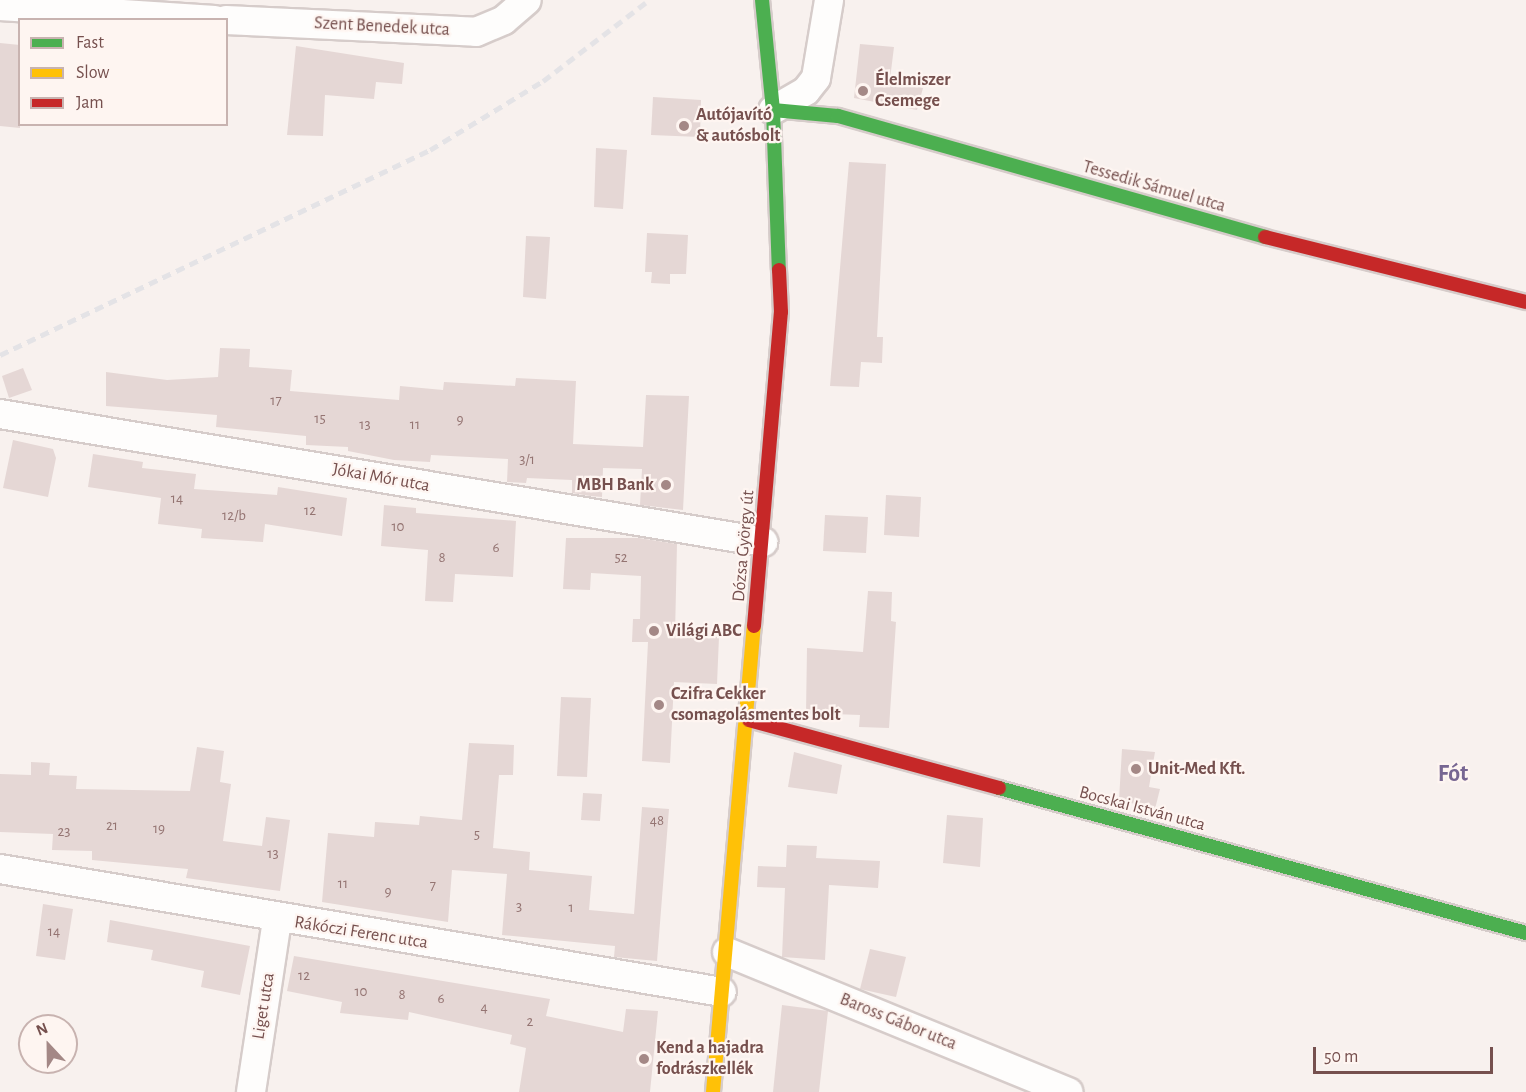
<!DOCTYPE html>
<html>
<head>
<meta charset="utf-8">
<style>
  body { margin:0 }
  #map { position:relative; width:1526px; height:1092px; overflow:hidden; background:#f8f1ee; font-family:"Alegreya Sans",sans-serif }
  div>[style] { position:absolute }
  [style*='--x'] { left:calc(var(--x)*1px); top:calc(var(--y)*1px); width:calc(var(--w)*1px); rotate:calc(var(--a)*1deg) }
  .building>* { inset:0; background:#e5d7d5 }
  .roads { filter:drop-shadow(2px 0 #d6ccca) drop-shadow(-2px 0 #d6ccca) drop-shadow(0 2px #d6ccca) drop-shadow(0 -2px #d6ccca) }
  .street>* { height:28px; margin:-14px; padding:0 14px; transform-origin:14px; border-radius:14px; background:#fefdfc }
  .fast>* { height:14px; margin:-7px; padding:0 7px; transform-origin:7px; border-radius:7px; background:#4caf50 }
  .slow>* { height:14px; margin:-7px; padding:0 7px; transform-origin:7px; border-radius:7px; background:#ffc107 }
  .jam>* { height:14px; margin:-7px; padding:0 7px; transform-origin:7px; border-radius:7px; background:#c62828 }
  .rail>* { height:4.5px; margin-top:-2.25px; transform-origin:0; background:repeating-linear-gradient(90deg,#e4e3e6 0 9px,transparent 0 15px) }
  .dots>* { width:16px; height:16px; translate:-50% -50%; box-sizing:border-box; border:3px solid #fef5f1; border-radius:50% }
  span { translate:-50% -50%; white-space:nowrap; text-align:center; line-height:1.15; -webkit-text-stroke:4.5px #fef5f1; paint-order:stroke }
  .number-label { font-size:15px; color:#947472 }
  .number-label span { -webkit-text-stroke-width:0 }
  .street-label { font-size:18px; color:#76504e }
  .poi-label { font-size:18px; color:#76504e; font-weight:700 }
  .left { translate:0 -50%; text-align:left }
  .right { translate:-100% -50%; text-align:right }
  .district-label { font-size:24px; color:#776692; font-weight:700 }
  .legend { position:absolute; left:18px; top:18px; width:210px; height:108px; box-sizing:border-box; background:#fef5f1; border:2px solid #c8b3b0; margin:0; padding:8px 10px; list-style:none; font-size:18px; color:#76504e }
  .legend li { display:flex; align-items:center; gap:12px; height:30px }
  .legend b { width:30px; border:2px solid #c8b3b0 }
  .north { position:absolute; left:18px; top:1014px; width:60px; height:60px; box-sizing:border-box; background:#fef5f1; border:2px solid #c8b3b0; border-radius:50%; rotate:338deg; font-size:16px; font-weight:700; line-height:24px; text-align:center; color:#76504e }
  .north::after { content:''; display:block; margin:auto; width:21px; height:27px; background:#a48886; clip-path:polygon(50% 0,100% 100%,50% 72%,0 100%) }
  .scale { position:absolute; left:1313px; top:1047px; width:180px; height:27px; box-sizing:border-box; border:3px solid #76504e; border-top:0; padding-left:8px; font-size:18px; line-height:21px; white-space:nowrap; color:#76504e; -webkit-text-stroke:4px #fef5f1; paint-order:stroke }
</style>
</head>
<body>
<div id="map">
  <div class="building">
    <div style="clip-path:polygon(0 43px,20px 45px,20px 128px,0 126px)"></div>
    <div style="clip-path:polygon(860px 44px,894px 47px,890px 79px,923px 88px,917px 110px,854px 98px)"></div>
    <div style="clip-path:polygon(296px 46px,404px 63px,402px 84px,376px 82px,374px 99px,325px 95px,323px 136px,287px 135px)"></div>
    <div style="clip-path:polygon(653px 97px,701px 100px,700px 137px,651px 135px)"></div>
    <div style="clip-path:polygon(596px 148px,627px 150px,623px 209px,594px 207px)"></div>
    <div style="clip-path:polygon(849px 162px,886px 164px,877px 337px,883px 337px,882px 363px,861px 362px,859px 387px,830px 386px)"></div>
    <div style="clip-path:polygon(647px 233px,688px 235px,686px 274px,670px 274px,670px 284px,651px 283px,652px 272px,645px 272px)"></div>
    <div style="clip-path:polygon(526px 236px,550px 237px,546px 299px,523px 297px)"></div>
    <div style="clip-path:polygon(220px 348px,250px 349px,249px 367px,292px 370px,290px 391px,399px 400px,400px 386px,443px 390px,444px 382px,515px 386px,516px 378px,576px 381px,573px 444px,643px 447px,646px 395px,689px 396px,683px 510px,640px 505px,642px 469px,603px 468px,602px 497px,590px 496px,572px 493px,572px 480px,527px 478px,526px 483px,507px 482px,508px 459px,431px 455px,430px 462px,394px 460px,348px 451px,348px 447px,306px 445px,306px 436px,216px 427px,217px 415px,106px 406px,106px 372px,167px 380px,218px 377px)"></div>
    <div style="clip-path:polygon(23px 368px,32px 390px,9px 398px,2px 376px)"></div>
    <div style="clip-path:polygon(13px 440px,53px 449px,56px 458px,48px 497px,3px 488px)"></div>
    <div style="clip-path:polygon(93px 454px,143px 462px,142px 468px,196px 474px,194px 489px,277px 495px,278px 487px,347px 498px,342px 536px,265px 524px,263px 542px,201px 538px,202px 529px,158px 524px,161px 498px,88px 487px)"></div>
    <div style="clip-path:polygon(886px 495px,921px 497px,919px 537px,884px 535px)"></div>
    <div style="clip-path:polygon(384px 505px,416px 508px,416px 513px,516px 521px,513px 577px,455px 574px,453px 602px,425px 601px,428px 550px,381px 546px)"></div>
    <div style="clip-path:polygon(825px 515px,868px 517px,866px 553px,823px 551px)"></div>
    <div style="clip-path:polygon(566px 538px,639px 538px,677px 544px,675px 635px,719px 637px,717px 684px,674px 682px,670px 763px,642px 761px,648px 642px,632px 642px,633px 619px,640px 619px,641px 576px,591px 573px,590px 590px,563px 589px)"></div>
    <div style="clip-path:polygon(868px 591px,892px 592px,891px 621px,896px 622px,889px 728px,859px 727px,860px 715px,806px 713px,807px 648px,863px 652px)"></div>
    <div style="clip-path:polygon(561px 697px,591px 698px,587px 777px,557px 776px)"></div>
    <div style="clip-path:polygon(469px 743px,514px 745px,513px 775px,499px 775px,493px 848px,530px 852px,529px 870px,592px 876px,589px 910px,634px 914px,642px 807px,669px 809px,657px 961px,614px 957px,615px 946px,502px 935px,507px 874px,452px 870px,448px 922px,322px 902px,328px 833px,374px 837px,375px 822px,419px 825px,420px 816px,462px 820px)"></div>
    <div style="clip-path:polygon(197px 747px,224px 751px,220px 782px,231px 784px,223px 841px,262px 846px,266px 817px,290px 820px,280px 891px,186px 878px,188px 869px,92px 860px,92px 851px,52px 850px,53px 834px,0 832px,0 774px,31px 775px,31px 762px,50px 763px,49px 775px,77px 776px,76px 789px,190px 791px)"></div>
    <div style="clip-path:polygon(1122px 749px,1155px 752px,1149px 787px,1160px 789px,1155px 809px,1119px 800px)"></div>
    <div style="clip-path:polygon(794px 752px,842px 765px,837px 794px,788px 787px)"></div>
    <div style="clip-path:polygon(583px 793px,602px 794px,600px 821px,581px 820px)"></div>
    <div style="clip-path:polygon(947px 815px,983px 818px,980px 867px,943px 863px)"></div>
    <div style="clip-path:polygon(787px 845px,817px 846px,816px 858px,880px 861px,878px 888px,829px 885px,825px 960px,782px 957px,785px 888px,757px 887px,758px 866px,786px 867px)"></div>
    <div style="clip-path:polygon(43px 904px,73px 909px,65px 960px,36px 956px)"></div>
    <div style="clip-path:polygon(110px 920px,250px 946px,240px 995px,201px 987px,204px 971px,151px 960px,153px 950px,107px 942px)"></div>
    <div style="clip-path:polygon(870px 949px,906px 957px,896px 997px,860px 989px)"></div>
    <div style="clip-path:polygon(294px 956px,550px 999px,546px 1016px,623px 1032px,626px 1009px,658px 1011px,650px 1092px,519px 1092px,526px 1048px,510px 1044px,512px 1035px,409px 1012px,408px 1020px,340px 1013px,342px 1002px,287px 991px)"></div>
    <div style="clip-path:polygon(782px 1005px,828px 1011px,819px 1092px,773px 1092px)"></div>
  </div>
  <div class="roads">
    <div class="street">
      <div style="--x:0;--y:6;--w:215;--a:3.7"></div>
      <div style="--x:226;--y:20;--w:250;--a:2.7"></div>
      <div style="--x:476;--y:32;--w:30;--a:-23"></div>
      <div style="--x:504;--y:20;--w:30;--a:-41"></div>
      <div style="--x:773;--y:110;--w:38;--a:-30"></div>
      <div style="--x:806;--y:91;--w:16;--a:-52"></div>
      <div style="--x:816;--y:78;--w:79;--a:-80.5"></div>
      <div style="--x:0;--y:414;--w:774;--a:9.52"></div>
      <div style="--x:0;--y:869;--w:732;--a:9.67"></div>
      <div style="--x:727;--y:952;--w:369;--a:22.3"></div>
      <div style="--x:251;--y:1092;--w:174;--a:-81.4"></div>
    </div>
    <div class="fast">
      <div style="--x:762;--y:0;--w:111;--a:84.3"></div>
      <div style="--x:773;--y:110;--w:160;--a:87.9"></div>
      <div style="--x:773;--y:110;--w:65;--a:5.3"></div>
      <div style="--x:838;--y:116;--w:444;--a:15.8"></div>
      <div style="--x:999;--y:788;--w:547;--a:15.38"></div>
    </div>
    <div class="slow">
      <div style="--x:713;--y:1092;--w:468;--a:-85"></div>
    </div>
    <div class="jam">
      <div style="--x:1265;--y:237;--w:269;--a:14"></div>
      <div style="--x:754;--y:626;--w:315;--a:-85.1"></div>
      <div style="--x:781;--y:312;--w:42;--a:-92.7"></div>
      <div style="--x:749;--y:720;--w:259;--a:15.2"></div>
    </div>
  </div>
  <div class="rail">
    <div style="--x:0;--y:355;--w:476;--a:-25.5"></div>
    <div style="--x:430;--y:150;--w:132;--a:-31.4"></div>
    <div style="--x:543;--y:81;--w:133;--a:-37.4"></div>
  </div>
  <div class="dots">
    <div style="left:863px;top:91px;background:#a48886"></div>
    <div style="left:684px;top:126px;background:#a48886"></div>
    <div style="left:666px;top:485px;background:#a48886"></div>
    <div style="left:654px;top:631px;background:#a48886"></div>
    <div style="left:659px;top:705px;background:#a48886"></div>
    <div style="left:1136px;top:769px;background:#a48886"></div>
    <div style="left:644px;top:1059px;background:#a48886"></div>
  </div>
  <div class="number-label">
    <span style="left:276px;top:401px">17</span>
    <span style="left:320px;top:419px">15</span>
    <span style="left:460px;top:420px">9</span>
    <span style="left:365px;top:425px">13</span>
    <span style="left:415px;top:425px">11</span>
    <span style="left:527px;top:460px">3/1</span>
    <span style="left:177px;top:499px">14</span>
    <span style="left:310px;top:511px">12</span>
    <span style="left:234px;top:516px">12/b</span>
    <span style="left:398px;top:527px">10</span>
    <span style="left:496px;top:548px">6</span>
    <span style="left:442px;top:558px">8</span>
    <span style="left:621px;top:558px">52</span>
    <span style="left:657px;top:821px">48</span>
    <span style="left:112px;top:826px">21</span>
    <span style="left:159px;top:829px">19</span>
    <span style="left:64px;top:832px">23</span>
    <span style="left:477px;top:835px">5</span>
    <span style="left:273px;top:854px">13</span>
    <span style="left:343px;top:884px">11</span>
    <span style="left:433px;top:886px">7</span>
    <span style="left:388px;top:892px">9</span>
    <span style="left:519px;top:907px">3</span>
    <span style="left:571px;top:908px">1</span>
    <span style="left:54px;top:932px">14</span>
    <span style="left:304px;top:976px">12</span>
    <span style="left:361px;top:992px">10</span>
    <span style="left:402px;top:995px">8</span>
    <span style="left:441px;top:999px">6</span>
    <span style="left:484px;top:1008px">4</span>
    <span style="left:530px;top:1022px">2</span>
  </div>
  <div class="street-label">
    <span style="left:382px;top:27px;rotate:3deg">Szent Benedek utca</span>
    <span style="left:1154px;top:187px;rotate:16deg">Tessedik Sámuel utca</span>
    <span style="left:381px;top:478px;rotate:10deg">Jókai Mór utca</span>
    <span style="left:744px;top:546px;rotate:-85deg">Dózsa György út</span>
    <span style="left:1142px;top:809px;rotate:15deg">Bocskai István utca</span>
    <span style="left:361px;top:933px;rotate:9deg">Rákóczi Ferenc utca</span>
    <span style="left:264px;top:1006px;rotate:-81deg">Liget utca</span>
    <span style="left:898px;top:1022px;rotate:22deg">Baross Gábor utca</span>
  </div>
  <div class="poi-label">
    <span class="left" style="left:875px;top:91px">Élelmiszer<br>Csemege</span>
    <span class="left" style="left:696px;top:126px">Autójavító<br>&amp; autósbolt</span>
    <span class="right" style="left:654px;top:485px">MBH Bank</span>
    <span class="left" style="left:666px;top:631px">Világi ABC</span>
    <span class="left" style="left:671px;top:705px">Czifra Cekker<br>csomagolásmentes bolt</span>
    <span class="left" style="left:1148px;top:769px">Unit-Med Kft.</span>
    <span class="left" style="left:656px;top:1059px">Kend a hajadra<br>fodrászkellék</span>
  </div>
  <div class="district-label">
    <span style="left:1453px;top:775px">Fót</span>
  </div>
  <ul class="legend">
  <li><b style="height:8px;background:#4caf50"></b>Fast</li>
  <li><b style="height:8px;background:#ffc107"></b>Slow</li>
  <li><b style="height:8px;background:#c62828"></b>Jam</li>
  </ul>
  <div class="north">N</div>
  <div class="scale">50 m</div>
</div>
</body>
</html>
